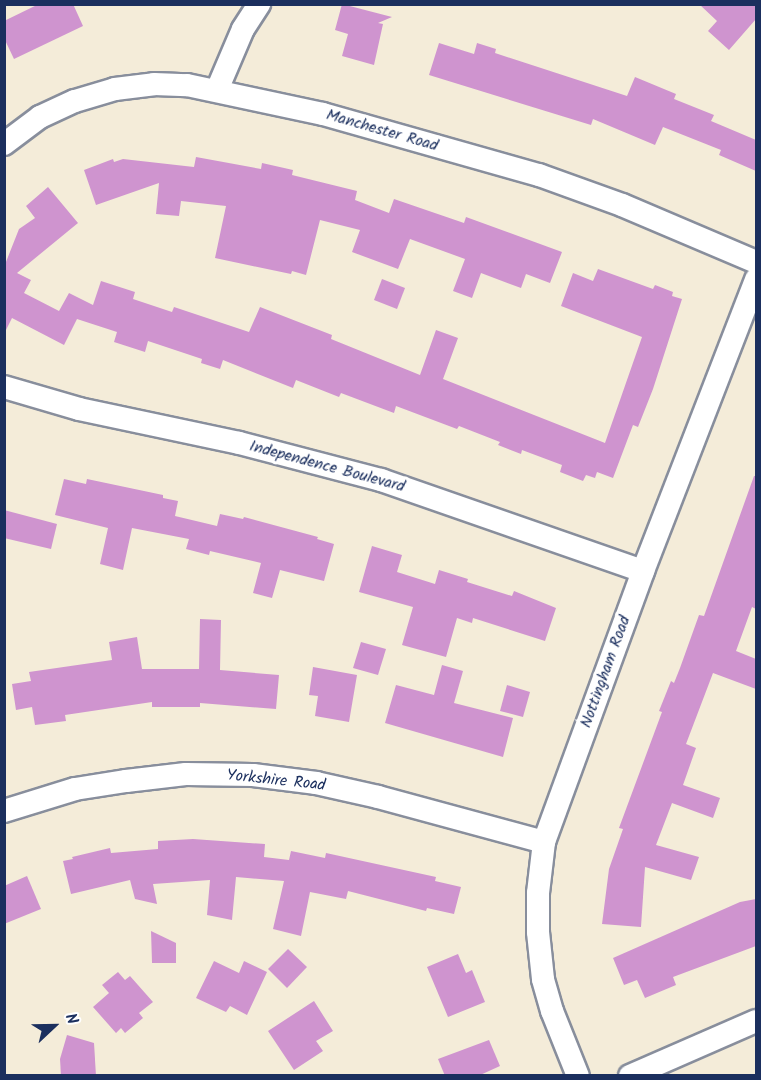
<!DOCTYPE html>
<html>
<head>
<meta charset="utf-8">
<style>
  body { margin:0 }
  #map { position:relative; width:761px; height:1080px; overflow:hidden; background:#f4ecd9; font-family:Kalam,sans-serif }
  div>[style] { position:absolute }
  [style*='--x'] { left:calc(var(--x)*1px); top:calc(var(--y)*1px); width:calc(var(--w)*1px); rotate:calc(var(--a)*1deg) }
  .building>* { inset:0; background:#cf94cf }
  .roads { filter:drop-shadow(2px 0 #888e9c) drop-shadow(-2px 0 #888e9c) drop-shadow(0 2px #888e9c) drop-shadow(0 -2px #888e9c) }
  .minor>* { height:22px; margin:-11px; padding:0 11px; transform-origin:11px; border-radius:11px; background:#fff }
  span { translate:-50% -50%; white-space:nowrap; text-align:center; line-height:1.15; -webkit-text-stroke:6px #fff; paint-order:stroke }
  .street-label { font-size:16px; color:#1b2f5e }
  .frame { position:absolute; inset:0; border:6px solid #1b2f5e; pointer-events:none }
  .north { position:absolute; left:24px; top:996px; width:60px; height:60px; -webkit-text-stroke:4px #fff; paint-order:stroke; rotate:68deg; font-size:16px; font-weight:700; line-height:24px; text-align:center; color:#1b2f5e }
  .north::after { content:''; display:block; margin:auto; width:21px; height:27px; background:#1b2f5e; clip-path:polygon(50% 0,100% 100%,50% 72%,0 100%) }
</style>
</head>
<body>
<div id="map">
  <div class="building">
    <div style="clip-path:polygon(39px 4px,73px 4px,83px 26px,14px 59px,4px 38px,4px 21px)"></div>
    <div style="clip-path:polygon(342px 4px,392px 17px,378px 23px,383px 24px,374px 65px,342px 56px,348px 34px,335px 30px)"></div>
    <div style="clip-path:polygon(699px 4px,756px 4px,756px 19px,729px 50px,708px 31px,717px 21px)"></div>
    <div style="clip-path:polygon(439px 43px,474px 54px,477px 43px,496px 49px,495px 53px,627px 96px,635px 77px,676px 94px,674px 99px,714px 115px,711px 121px,756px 140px,756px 171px,719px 155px,721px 150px,663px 127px,655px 145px,593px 119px,591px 125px,429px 75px)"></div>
    <div style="clip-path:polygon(196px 157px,261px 169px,262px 163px,293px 170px,292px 175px,357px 191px,355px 200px,389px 213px,394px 199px,464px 223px,466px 217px,562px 252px,550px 283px,526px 274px,521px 288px,481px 273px,472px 298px,453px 291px,465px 259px,410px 239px,398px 269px,352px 252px,360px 230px,320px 220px,306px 275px,292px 271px,291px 274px,215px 258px,226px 206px,181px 201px,179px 216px,156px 214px,159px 183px,96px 205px,84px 170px,113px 159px,114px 162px,123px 159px,194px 167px)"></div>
    <div style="clip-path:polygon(48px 187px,78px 223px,17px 273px,31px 280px,24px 293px,59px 311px,69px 293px,93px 305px,101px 281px,135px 292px,133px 299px,172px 312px,174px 307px,249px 332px,260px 307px,332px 335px,331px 339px,420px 375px,436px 330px,458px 338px,443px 379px,605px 443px,642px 337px,561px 306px,573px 273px,593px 281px,598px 269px,653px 289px,655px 285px,673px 292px,672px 296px,682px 299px,653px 389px,638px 427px,633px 425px,613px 478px,597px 472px,595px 478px,586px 475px,583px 481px,560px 472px,562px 465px,522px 450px,521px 454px,498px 445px,500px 442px,459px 426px,457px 429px,396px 406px,394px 413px,341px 393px,339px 397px,296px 380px,293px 388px,223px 360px,220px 369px,201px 363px,202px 359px,148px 341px,145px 352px,114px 342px,117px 332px,77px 319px,64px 345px,12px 318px,4px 334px,4px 267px,19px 229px,35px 218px,26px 206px)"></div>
    <div style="clip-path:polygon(382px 279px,405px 288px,397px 309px,374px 300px)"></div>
    <div style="clip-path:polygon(754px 476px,756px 476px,756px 609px,752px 607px,736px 651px,756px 659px,756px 689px,713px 673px,686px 744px,696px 748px,683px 785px,720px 798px,713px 818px,672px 803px,656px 845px,699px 857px,691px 880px,645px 867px,641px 927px,602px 924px,609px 869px,623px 829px,619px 828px,662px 712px,659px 711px,671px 681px,674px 683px,680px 668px,699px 615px,704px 616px)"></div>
    <div style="clip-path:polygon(64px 479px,86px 484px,87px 479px,163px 495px,163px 498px,178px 501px,175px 516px,217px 526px,220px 514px,243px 519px,244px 517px,318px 537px,317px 539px,334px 544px,324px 581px,280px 570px,272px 598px,253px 593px,261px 563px,210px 551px,209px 555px,186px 549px,189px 539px,132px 528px,123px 570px,100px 564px,108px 528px,55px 515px)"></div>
    <div style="clip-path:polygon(4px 510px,57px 524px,51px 549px,4px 538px)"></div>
    <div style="clip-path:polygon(372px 546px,402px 555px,397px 572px,435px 584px,439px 570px,468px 579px,467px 582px,512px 596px,514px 591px,556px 608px,545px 641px,473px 618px,472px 623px,457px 618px,446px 657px,402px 645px,413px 607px,359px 592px)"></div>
    <div style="clip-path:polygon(200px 619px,221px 620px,220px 670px,279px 675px,276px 709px,200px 703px,200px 707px,152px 707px,152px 702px,65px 715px,66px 721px,35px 725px,32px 707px,16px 710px,12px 684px,31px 681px,29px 672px,112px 660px,109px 642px,137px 637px,142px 669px,199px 669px)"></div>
    <div style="clip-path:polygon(361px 642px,386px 649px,378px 675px,353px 668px)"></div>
    <div style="clip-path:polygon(442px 665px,463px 671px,454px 703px,513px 718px,503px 757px,385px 723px,396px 685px,434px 695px)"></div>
    <div style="clip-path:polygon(313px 667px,357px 675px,349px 722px,315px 716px,318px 696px,309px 695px)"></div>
    <div style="clip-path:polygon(507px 685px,530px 692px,523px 717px,500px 711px)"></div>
    <div style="clip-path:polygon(193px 839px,265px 844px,264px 857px,289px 860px,291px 851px,325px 858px,326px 853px,436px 877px,435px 881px,461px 887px,454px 914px,427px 908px,426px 911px,348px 891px,346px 899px,310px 892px,301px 936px,273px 929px,284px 881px,236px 877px,232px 920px,207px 915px,210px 880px,153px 884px,157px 904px,135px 899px,130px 880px,71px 894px,63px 861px,73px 859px,72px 857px,110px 848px,111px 853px,158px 849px,158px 841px)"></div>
    <div style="clip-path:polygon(27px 876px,41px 909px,4px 924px,4px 886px)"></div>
    <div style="clip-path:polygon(756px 899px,756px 946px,673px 977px,676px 985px,645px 998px,637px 980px,624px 985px,613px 958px,740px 902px)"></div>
    <div style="clip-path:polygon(151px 931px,176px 943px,176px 963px,152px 963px)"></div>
    <div style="clip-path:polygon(288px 949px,307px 967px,287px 988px,268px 969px)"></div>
    <div style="clip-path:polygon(458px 954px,466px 973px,472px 970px,485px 1002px,448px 1017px,427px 967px)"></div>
    <div style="clip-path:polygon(214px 961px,239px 973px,244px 961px,267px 972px,247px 1015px,230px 1006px,226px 1012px,196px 998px)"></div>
    <div style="clip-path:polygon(118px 972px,125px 980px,130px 976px,153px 1002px,139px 1013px,143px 1018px,125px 1033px,121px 1028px,116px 1033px,93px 1007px,109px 993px,102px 985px)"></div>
    <div style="clip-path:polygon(314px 1001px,333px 1031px,316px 1041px,323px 1051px,294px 1070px,268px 1031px)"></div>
    <div style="clip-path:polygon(67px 1035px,94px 1043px,96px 1076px,61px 1076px,60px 1059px)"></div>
    <div style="clip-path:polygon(489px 1040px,500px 1066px,478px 1076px,445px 1076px,438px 1059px)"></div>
  </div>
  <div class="roads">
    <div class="minor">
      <div style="--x:217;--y:90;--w:66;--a:-66.9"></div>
      <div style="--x:243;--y:29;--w:30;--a:-57"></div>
      <div style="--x:4;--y:144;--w:45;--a:-36.9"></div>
      <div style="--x:40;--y:117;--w:38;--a:-25"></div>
      <div style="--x:75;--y:101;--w:42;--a:-16.7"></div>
      <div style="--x:115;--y:89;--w:39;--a:-7"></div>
      <div style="--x:154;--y:84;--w:33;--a:2"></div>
      <div style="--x:187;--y:85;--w:139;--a:12"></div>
      <div style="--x:323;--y:114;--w:224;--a:15.8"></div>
      <div style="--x:539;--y:175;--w:88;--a:19.9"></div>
      <div style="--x:622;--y:205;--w:146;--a:23"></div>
      <div style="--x:4;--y:387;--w:78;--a:16.3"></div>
      <div style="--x:79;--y:409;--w:164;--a:12"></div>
      <div style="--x:239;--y:443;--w:147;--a:14.6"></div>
      <div style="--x:381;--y:480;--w:277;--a:19.2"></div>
      <div style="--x:4;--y:811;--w:74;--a:-17.2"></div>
      <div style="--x:75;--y:789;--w:52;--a:-8.9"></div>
      <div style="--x:126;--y:781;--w:60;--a:-6.7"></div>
      <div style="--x:186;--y:774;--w:67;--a:0.9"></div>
      <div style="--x:253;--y:775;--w:64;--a:7.2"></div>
      <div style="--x:316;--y:783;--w:64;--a:12.7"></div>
      <div style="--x:378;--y:797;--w:172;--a:15.2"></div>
      <div style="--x:578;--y:1076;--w:70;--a:-111.8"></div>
      <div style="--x:552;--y:1011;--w:33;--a:-106"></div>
      <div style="--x:543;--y:979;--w:47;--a:-96.1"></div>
      <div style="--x:538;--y:932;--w:39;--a:-90"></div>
      <div style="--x:538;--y:893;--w:51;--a:-83.3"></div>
      <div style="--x:544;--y:842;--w:289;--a:-69.9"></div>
      <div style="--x:643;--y:571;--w:313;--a:-68.8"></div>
      <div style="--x:630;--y:1076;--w:137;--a:-23.6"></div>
    </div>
  </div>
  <div class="street-label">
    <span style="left:382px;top:131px;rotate:16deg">Manchester Road</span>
    <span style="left:327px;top:467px;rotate:15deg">Independence Boulevard</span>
    <span style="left:606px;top:672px;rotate:-70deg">Nottingham Road</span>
    <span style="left:276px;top:781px;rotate:6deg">Yorkshire Road</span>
  </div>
  <div class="frame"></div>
  <div class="north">N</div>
</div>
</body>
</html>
